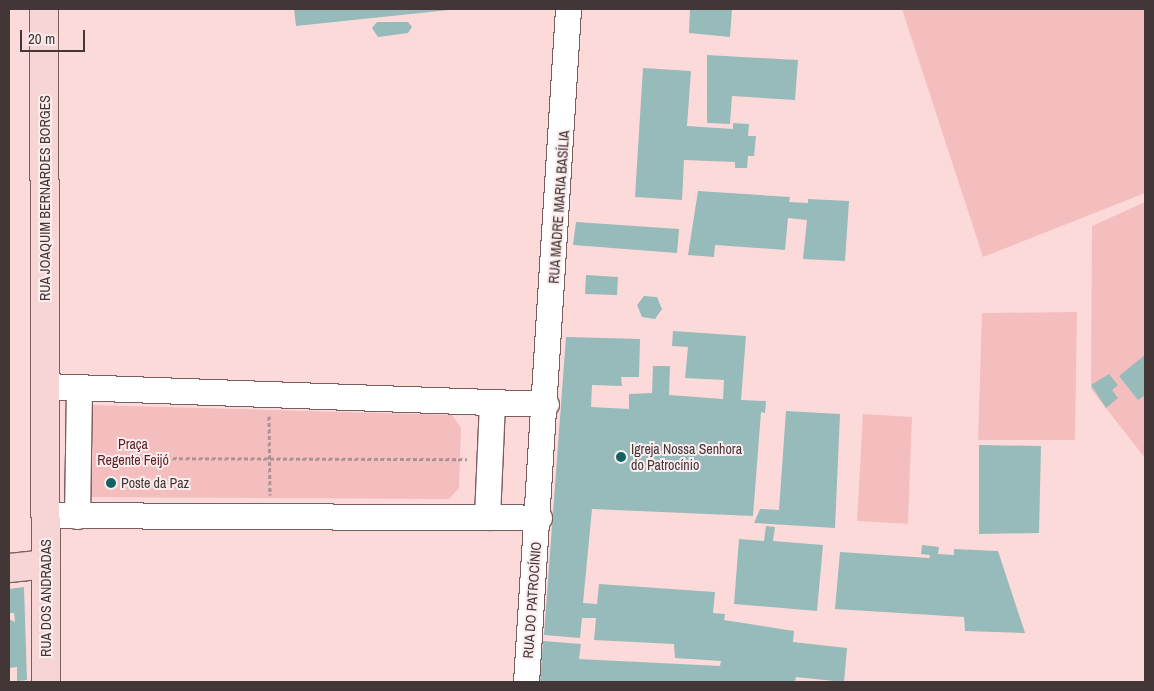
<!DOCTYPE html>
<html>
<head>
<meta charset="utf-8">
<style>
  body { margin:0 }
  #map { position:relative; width:1154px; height:691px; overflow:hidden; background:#fddada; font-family:"Archivo Narrow",sans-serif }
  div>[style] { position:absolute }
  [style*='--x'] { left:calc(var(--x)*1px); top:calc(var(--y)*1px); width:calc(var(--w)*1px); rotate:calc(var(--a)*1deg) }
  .green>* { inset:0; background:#f4bebf }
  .building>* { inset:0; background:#97baba }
  .path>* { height:3px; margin-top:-1.5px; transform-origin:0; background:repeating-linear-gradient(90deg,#ac9393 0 4px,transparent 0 6.5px) }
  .roads { filter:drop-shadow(1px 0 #7b5e5e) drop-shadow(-1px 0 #7b5e5e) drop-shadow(0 1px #7b5e5e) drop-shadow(0 -1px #7b5e5e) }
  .minor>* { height:25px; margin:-12.5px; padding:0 12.5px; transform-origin:12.5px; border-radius:12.5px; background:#fff }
  .major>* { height:28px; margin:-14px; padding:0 14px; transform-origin:14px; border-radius:14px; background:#f7d5d5 }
  .dots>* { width:14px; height:14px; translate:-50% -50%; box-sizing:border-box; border:2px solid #fbeded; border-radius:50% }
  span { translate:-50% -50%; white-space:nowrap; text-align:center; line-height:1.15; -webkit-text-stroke:4px #fbeded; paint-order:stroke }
  .street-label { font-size:14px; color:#433636 }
  .park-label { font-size:14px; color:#5e1c23 }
  .poi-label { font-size:14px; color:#433636 }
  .left { translate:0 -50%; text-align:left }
  .frame { position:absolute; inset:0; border:10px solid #433636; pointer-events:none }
  .scale { position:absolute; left:20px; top:30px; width:65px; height:22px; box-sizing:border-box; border:2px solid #433636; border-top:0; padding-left:6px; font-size:15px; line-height:18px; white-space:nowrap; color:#433636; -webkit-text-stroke:4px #fbeded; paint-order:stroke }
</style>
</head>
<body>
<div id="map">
  <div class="green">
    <div style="clip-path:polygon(902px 9px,1145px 9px,1145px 193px,983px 257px)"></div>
    <div style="clip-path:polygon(1145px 202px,1145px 458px,1091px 389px,1092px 226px)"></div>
    <div style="clip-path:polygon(1077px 312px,1075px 440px,978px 440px,982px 313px)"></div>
    <div style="clip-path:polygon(90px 405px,452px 415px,461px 428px,459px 488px,449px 499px,90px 497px,86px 490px)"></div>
    <div style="clip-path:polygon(863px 414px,912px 417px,908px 524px,857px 521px)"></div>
  </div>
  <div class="building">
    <div style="clip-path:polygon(294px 9px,449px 9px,449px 10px,296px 26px)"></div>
    <div style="clip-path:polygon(690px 9px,732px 9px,730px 37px,689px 33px)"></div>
    <div style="clip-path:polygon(377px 22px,408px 22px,412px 27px,408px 33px,378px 37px,372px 28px)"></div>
    <div style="clip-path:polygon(707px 55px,798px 60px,795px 100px,732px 96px,730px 124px,707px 123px)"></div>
    <div style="clip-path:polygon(643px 68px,691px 71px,687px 126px,733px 129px,733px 123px,749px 124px,748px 136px,756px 136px,754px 156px,748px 156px,747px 168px,735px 168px,735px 162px,684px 160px,682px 200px,635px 197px)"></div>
    <div style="clip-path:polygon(698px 191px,790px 197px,789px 202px,808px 203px,808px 199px,849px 201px,845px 261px,803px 259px,807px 220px,788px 218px,785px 250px,715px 245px,714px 257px,688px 255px)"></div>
    <div style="clip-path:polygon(576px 222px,679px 229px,677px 253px,573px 245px)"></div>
    <div style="clip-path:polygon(586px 275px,618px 277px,617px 295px,585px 294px)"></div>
    <div style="clip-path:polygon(644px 296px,657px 297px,662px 309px,655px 319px,642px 317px,637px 305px)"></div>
    <div style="clip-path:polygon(673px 331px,746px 336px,741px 400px,766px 401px,765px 413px,761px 412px,753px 516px,592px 509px,583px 603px,597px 604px,599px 584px,715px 592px,713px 613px,725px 614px,724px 620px,794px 631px,793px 642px,847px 648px,844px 682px,796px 677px,795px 682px,540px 682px,543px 641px,581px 644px,579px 659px,720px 666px,721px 661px,675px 658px,674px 644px,594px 640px,596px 618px,582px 618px,580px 638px,544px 635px,566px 337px,640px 339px,639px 377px,621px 377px,622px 386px,592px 385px,591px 407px,629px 409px,629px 394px,652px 393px,653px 366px,670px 366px,669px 395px,723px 399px,724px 380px,685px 378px,688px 347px,672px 346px)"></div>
    <div style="clip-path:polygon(1145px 355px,1145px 395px,1138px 400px,1119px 376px)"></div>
    <div style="clip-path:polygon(1109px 374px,1118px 385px,1112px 390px,1118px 398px,1106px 408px,1091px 385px)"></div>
    <div style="clip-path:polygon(786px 411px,840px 414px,835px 528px,754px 523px,760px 509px,779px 510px)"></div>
    <div style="clip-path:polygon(979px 445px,1041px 446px,1039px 533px,979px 534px)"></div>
    <div style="clip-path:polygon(766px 526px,775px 527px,773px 541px,823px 545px,817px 611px,734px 604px,739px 539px,764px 541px)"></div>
    <div style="clip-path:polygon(922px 545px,939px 547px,938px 554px,954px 555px,954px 549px,998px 551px,1025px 633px,965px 631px,964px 617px,835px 609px,840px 552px,929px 558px,930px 555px,921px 554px)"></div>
    <div style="clip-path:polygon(24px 587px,27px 680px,17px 681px,17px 667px,9px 668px,9px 619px,15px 622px,14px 613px,9px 613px,9px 589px)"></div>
  </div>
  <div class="path">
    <div style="--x:269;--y:416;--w:79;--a:89.3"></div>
    <div style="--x:101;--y:458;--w:366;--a:0.2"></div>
  </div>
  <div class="roads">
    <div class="minor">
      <div style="--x:45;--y:386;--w:501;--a:2.06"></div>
      <div style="--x:45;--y:515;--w:494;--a:0.3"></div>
      <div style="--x:77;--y:516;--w:128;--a:-89.1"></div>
      <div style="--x:487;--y:517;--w:115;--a:-87.5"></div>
      <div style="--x:526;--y:682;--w:674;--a:-86.43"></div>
    </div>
    <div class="major">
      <div style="--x:44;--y:9;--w:673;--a:89.83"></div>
      <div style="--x:9;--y:568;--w:36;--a:-6"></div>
    </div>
  </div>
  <div class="dots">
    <div style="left:621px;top:457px;background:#126363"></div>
    <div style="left:111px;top:483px;background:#126363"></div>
  </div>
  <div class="street-label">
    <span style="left:45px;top:198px;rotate:-90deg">RUA JOAQUIM BERNARDES BORGES</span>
    <span style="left:559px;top:207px;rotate:-86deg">RUA MADRE MARIA BASÍLIA</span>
    <span style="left:46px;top:598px;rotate:-90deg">RUA DOS ANDRADAS</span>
    <span style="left:532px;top:600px;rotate:-86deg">RUA DO PATROCÍNIO</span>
  </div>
  <div class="park-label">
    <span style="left:133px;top:452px">Praça<br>Regente Feijó</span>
  </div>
  <div class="poi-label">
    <span class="left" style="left:631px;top:457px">Igreja Nossa Senhora<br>do Patrocínio</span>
    <span class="left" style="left:121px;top:483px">Poste da Paz</span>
  </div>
  <div class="frame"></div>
  <div class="scale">20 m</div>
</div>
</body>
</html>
